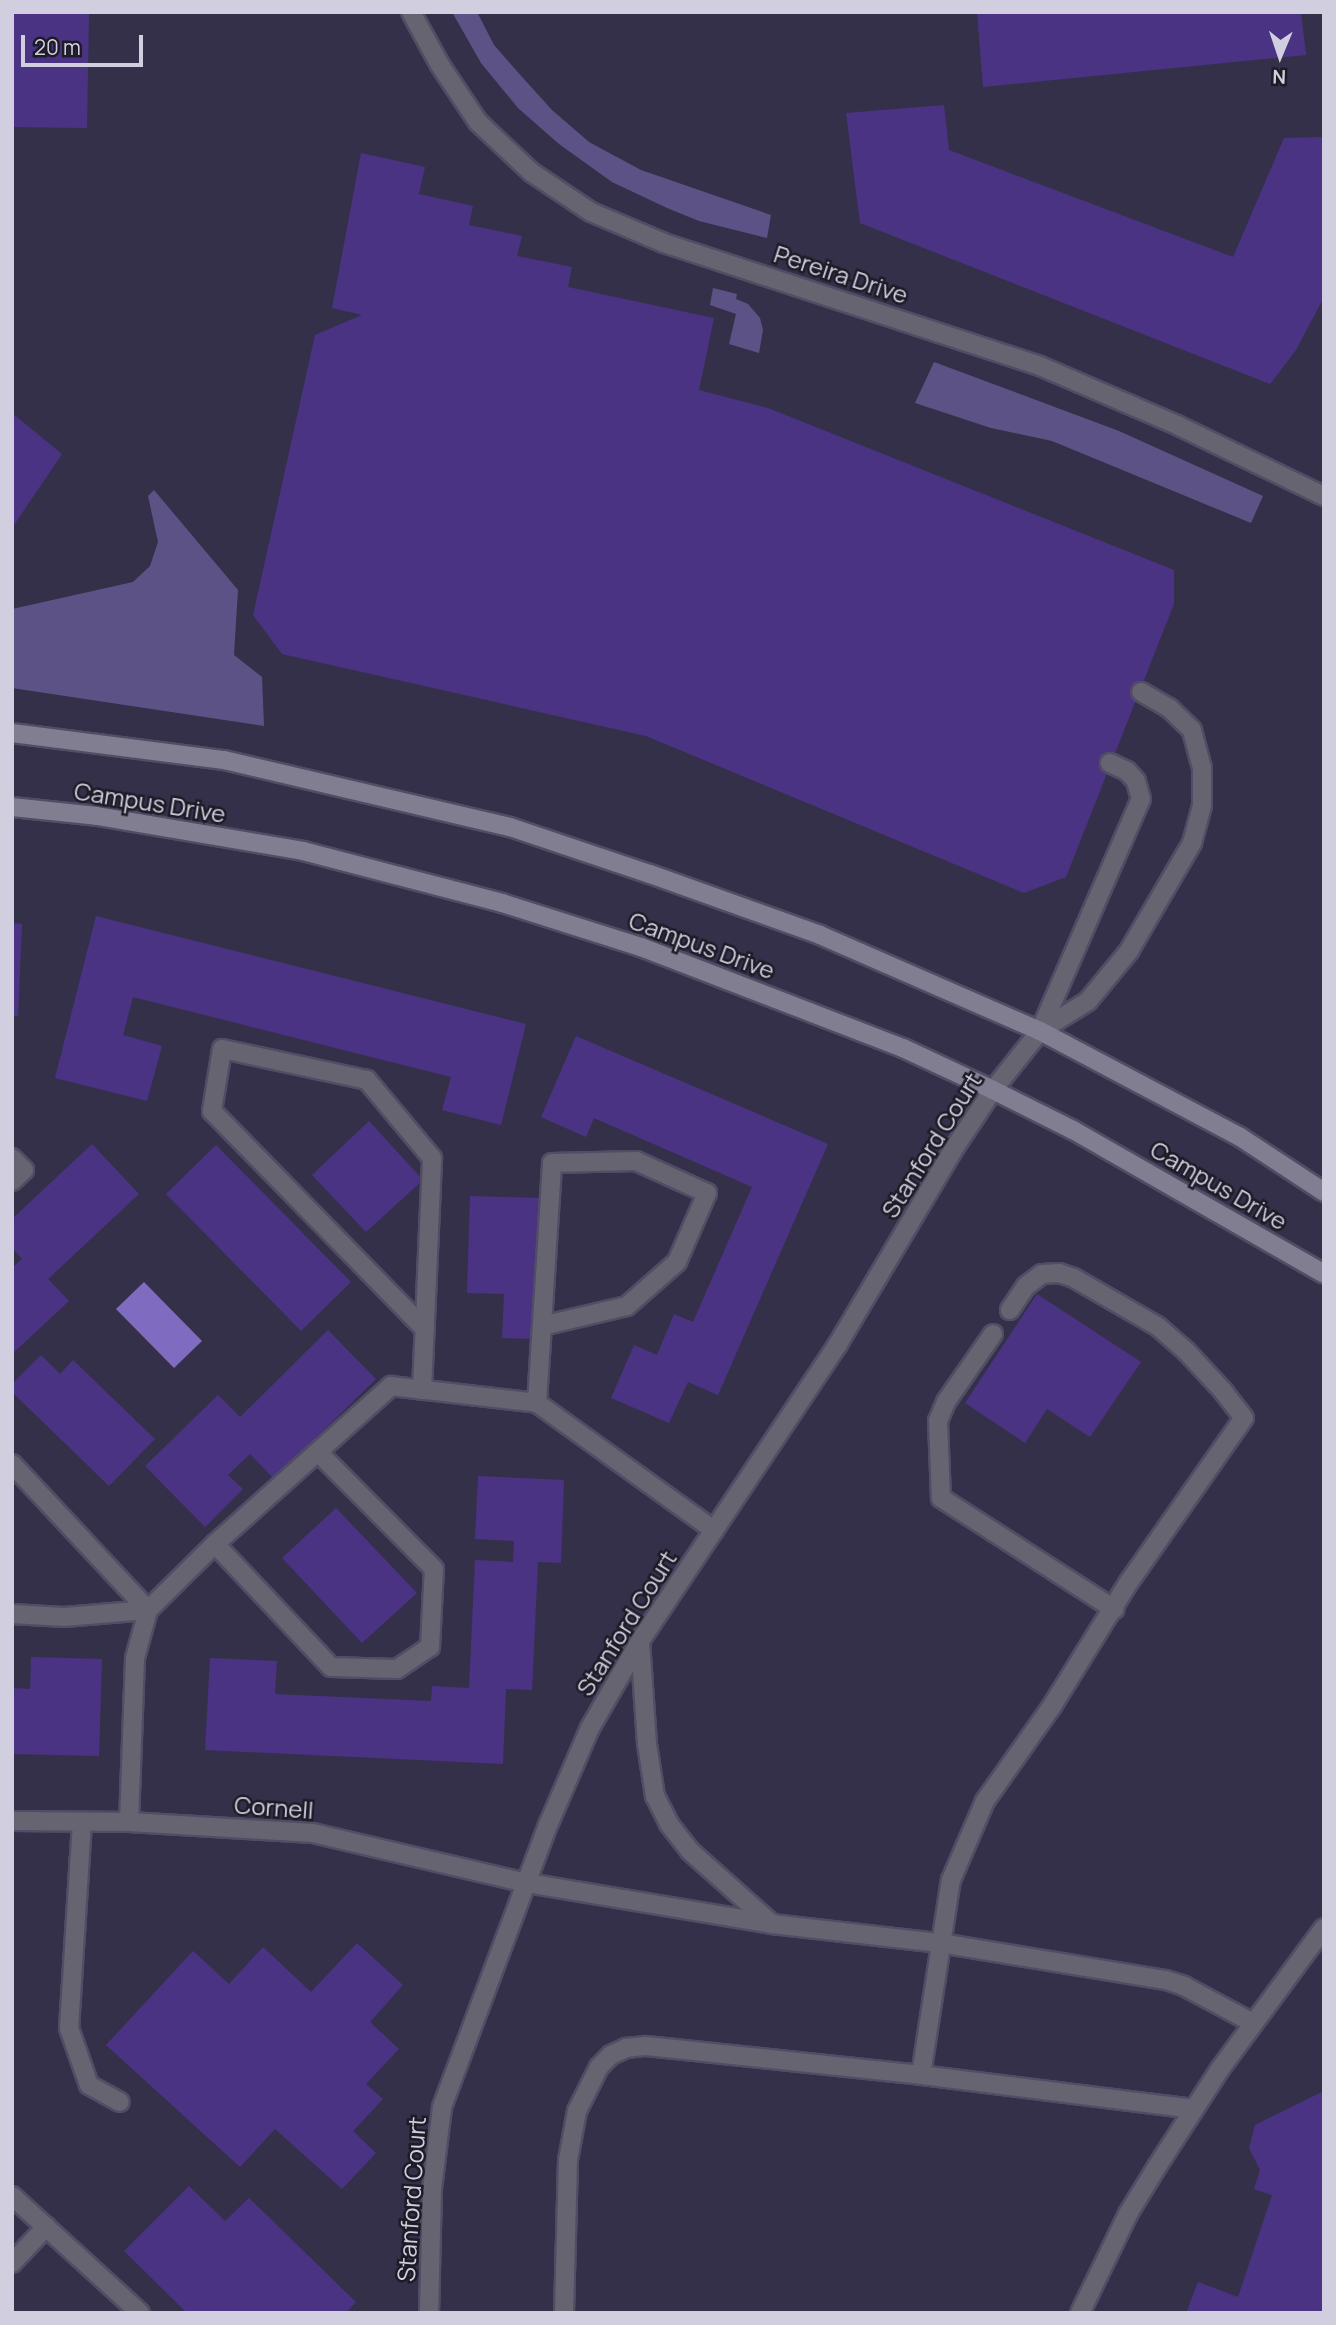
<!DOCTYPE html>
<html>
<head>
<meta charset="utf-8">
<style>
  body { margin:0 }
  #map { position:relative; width:1336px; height:2325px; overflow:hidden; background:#35304a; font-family:Manrope,sans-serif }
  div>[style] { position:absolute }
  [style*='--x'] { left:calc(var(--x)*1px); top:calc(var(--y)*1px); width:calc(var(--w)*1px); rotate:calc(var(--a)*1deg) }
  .green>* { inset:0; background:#5d5286 }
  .water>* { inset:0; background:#7f6bc0 }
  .building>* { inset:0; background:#4a3383 }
  .roads { filter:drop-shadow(2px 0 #514d65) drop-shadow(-2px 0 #514d65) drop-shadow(0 2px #514d65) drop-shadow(0 -2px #514d65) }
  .lane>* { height:18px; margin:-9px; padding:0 9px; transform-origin:9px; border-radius:9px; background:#666471 }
  .street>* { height:18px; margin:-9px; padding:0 9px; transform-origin:9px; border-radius:9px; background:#666471 }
  .secondary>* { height:18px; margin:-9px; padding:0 9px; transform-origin:9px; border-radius:9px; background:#817e92 }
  span { translate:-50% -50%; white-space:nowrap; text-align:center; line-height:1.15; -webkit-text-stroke:5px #1d1b26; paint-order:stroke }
  .street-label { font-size:24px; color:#d1cfdf }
  .frame { position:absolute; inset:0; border:14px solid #d1cfdf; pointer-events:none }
  .north { position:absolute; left:1245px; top:21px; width:70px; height:70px; -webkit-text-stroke:5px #1d1b26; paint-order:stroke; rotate:182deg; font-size:19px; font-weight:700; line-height:28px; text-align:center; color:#d1cfdf }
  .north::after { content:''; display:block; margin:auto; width:24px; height:32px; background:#d1cfdf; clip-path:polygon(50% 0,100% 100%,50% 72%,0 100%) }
  .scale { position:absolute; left:21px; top:35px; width:122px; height:32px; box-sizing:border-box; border:4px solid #d1cfdf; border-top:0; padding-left:9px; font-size:21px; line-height:24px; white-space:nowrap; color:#d1cfdf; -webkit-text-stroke:5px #1d1b26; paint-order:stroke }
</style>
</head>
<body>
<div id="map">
  <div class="green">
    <div style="clip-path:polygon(452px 12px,477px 12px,494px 45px,523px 78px,552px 110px,589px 142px,641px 170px,771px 215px,767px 238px,699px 221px,667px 208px,612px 182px,559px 144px,518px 108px,481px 63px)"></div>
    <div style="clip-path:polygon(713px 288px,737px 294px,736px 299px,748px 304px,760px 318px,763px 330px,759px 353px,729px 344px,736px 314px,710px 305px)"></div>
    <div style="clip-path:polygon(934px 362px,1119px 431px,1263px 496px,1251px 523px,1052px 441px,991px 428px,915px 403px)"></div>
    <div style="clip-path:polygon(154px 490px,238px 590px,234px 655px,262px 677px,264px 726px,12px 688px,12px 609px,133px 582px,150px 566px,158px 542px,148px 496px)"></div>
  </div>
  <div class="water">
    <div style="clip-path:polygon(144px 1282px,202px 1341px,174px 1368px,116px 1309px)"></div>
  </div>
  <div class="building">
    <div style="clip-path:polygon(12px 12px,89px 12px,87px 128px,12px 127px)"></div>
    <div style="clip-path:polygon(977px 12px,1301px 12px,1306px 55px,983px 87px)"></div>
    <div style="clip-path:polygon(944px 105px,949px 150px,1233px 257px,1284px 138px,1324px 137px,1324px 297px,1296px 350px,1270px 384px,860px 223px,846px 113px)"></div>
    <div style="clip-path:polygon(361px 153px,425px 167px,419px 194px,473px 206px,469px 225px,522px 236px,517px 256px,572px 267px,568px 287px,714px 318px,699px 390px,768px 408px,1174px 570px,1174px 604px,1066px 877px,1024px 893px,646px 736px,282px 654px,253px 615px,315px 335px,362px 315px,332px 308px)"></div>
    <div style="clip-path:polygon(12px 413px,62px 454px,12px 528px)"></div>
    <div style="clip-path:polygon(96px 916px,526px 1024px,501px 1125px,442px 1110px,451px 1077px,133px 997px,123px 1035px,162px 1046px,147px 1101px,55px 1078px)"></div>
    <div style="clip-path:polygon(12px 923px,22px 924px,18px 1016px,12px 1016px)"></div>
    <div style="clip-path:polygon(576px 1036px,828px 1144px,718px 1395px,688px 1382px,669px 1423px,611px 1398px,634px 1345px,657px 1355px,674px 1314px,693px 1322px,752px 1187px,594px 1118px,586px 1137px,541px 1117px)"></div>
    <div style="clip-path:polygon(369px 1121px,423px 1180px,366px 1232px,312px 1175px)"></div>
    <div style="clip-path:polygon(92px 1144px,139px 1194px,48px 1279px,69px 1301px,12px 1354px,12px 1268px,22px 1259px,12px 1248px,12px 1219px)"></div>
    <div style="clip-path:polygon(216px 1145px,351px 1282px,301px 1331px,166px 1194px)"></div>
    <div style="clip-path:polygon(470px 1196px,541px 1198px,536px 1339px,502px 1338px,504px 1294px,467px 1293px)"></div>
    <div style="clip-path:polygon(1037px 1294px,1141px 1362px,1090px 1437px,1047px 1409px,1025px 1443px,965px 1403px)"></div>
    <div style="clip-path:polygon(328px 1330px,376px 1379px,274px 1479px,250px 1454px,228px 1475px,243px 1489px,205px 1527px,145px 1466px,218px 1395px,240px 1417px)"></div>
    <div style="clip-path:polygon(41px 1355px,60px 1374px,73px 1360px,155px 1439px,109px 1486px,12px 1392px,12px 1384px)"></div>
    <div style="clip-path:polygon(478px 1476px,564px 1480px,561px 1563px,538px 1562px,532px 1690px,506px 1689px,503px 1764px,205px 1750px,210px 1658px,277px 1661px,275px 1694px,431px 1701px,432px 1686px,469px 1688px,475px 1560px,513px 1562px,514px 1541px,475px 1539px)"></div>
    <div style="clip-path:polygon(336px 1508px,417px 1593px,362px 1643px,282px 1558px)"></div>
    <div style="clip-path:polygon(31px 1657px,102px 1659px,99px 1756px,12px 1754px,12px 1688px,30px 1689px)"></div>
    <div style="clip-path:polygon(357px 1943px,403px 1985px,370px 2022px,399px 2049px,366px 2084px,383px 2099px,353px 2131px,376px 2153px,342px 2189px,275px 2129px,240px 2167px,106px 2045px,193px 1951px,229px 1984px,263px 1947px,311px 1992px)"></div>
    <div style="clip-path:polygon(1324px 2091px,1324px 2313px,1186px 2313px,1198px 2282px,1238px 2297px,1272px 2195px,1254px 2189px,1260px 2170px,1249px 2148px,1255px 2125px)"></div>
    <div style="clip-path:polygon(189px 2186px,225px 2221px,249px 2198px,356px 2302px,346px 2313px,187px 2313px,124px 2251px)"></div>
  </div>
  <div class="roads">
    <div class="lane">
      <div style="--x:411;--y:12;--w:60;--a:61.3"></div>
      <div style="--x:440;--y:65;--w:69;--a:56.3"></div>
      <div style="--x:478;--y:122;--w:73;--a:43.3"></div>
      <div style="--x:531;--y:172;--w:72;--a:33.7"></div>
      <div style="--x:591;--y:212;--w:79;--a:23"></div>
      <div style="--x:664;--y:243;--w:396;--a:18.1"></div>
      <div style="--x:1040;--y:366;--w:151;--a:23.3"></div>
      <div style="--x:1179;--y:426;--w:161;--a:25.8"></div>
      <div style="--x:1040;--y:1031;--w:57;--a:-32"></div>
      <div style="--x:1088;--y:1001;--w:65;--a:-50.6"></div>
      <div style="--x:1129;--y:951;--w:125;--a:-59.7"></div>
      <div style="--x:1192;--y:843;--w:39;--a:-75"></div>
      <div style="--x:1202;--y:805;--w:37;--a:-90"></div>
      <div style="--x:1202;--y:768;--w:39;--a:-105"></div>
      <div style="--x:1192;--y:730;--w:32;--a:-136"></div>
      <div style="--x:1169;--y:708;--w:32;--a:-150"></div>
      <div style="--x:1040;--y:1031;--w:253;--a:-66.5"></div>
      <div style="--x:1141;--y:799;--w:19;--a:-106"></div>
      <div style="--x:1136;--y:781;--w:13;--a:-132"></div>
      <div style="--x:1127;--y:771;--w:19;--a:-155"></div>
      <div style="--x:12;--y:1158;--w:17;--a:45"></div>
      <div style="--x:24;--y:1170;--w:16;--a:137"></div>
      <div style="--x:993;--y:1334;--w:83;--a:124.7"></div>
      <div style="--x:946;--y:1402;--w:21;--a:113"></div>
      <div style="--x:938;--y:1421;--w:77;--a:87.8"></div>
      <div style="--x:941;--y:1498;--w:206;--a:32.7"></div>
      <div style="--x:422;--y:1390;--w:232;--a:-87.5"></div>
      <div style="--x:432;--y:1158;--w:102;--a:-129.8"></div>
      <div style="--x:367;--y:1080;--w:148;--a:-167.9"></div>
      <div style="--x:222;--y:1049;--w:63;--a:99.2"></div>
      <div style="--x:212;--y:1111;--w:305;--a:45.7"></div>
      <div style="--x:537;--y:1403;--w:240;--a:-86.4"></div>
      <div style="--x:552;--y:1163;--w:84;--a:-1.4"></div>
      <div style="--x:636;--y:1161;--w:78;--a:24.3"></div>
      <div style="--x:707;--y:1193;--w:75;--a:113.5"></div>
      <div style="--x:677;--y:1262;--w:67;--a:138.7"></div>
      <div style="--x:627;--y:1306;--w:87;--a:166.8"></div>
      <div style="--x:12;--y:1464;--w:200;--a:47"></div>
      <div style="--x:215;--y:1544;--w:169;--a:46.7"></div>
      <div style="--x:331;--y:1667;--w:66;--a:1.7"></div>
      <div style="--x:397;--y:1669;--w:40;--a:-34"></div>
      <div style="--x:430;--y:1647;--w:78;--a:-87.1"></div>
      <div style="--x:434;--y:1569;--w:165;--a:-134.8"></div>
      <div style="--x:12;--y:1614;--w:52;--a:3.3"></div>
      <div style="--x:64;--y:1617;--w:84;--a:-4.8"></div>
      <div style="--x:640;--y:1641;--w:103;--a:86.1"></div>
      <div style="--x:647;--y:1744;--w:53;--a:81.3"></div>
      <div style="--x:655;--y:1796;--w:31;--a:63"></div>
      <div style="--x:669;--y:1824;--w:34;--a:52"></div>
      <div style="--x:690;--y:1851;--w:110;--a:41.7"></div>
      <div style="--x:82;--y:1822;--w:206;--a:93.6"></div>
      <div style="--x:69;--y:2028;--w:60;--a:70.7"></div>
      <div style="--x:89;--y:2085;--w:35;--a:29"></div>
      <div style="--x:129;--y:1822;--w:164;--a:-87.9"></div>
      <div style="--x:135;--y:1658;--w:50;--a:-74.8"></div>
      <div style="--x:148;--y:1610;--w:94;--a:-44.6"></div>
      <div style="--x:215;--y:1544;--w:237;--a:-41.9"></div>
      <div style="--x:391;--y:1386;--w:147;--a:6.6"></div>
      <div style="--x:537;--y:1403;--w:218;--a:35.7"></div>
      <div style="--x:527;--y:1883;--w:248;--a:9.5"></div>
      <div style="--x:772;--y:1924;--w:169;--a:6.5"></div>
      <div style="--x:940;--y:1943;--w:229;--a:9.3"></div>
      <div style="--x:1166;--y:1980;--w:19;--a:18"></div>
      <div style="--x:1184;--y:1986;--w:78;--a:28.2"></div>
      <div style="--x:921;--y:2075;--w:197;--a:-81.3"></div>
      <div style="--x:951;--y:1880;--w:86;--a:-66.7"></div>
      <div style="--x:985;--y:1801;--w:116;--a:-54.8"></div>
      <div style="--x:1052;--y:1706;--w:146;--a:-58.2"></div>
      <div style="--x:1129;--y:1582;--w:200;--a:-55"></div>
      <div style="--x:1244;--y:1418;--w:33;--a:-128"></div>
      <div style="--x:1224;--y:1392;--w:56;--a:-132.8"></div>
      <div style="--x:1186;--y:1351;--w:38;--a:-139"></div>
      <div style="--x:1157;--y:1326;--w:96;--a:-150"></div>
      <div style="--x:1074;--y:1278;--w:16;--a:-162"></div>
      <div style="--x:1059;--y:1273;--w:17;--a:177"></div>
      <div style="--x:1042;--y:1274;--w:20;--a:143"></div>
      <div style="--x:1026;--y:1286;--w:29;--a:124"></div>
      <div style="--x:12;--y:2196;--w:173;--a:42.4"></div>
      <div style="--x:12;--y:2263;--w:50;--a:-46.6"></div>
      <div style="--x:564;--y:2313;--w:153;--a:-88.5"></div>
      <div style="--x:568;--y:2160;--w:50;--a:-79.6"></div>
      <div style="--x:577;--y:2111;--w:49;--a:-63.4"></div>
      <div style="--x:599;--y:2067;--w:17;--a:-45"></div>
      <div style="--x:611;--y:2055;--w:17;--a:-25"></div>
      <div style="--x:626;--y:2048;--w:20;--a:-6"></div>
      <div style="--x:646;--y:2046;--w:277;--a:6"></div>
      <div style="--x:921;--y:2075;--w:274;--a:7.1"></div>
      <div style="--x:1080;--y:2313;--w:110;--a:-64.1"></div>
      <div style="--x:1128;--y:2214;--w:57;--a:-58.5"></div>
      <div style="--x:1158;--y:2165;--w:114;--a:-57.1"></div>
      <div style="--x:1220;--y:2069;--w:175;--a:-53.6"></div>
    </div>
    <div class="street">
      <div style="--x:12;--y:1821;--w:117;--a:0.5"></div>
      <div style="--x:129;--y:1822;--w:184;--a:3.4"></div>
      <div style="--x:313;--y:1833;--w:220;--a:13.2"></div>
      <div style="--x:429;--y:2313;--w:124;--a:-88.6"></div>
      <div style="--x:432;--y:2189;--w:83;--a:-83"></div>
      <div style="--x:442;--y:2107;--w:303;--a:-69.4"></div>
      <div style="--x:549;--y:1823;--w:103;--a:-66.7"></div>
      <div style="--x:590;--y:1728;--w:100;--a:-60.1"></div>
      <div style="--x:640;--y:1641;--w:357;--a:-56.3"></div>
      <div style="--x:838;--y:1344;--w:229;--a:-59.3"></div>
      <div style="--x:955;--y:1147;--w:69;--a:-56.3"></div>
      <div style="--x:993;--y:1090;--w:75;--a:-51.5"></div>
    </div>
    <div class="secondary">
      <div style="--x:12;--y:733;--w:214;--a:7.3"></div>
      <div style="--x:224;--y:760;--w:294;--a:13.2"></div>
      <div style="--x:510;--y:827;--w:148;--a:18.6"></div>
      <div style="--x:650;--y:874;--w:181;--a:19.7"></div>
      <div style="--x:820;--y:935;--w:240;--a:23.6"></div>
      <div style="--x:1040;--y:1031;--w:226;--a:27.9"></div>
      <div style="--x:1240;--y:1137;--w:100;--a:33.2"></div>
      <div style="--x:12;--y:807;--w:85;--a:6"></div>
      <div style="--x:97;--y:816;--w:209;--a:9.6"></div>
      <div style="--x:303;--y:851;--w:206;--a:14.6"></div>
      <div style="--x:502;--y:903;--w:146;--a:17.6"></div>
      <div style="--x:641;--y:947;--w:281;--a:21.1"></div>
      <div style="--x:903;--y:1048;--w:99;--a:25"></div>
      <div style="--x:993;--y:1090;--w:89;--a:26.6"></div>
      <div style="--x:1073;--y:1130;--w:289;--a:29.8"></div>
    </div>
  </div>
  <div class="street-label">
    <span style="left:841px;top:274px;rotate:18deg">Pereira Drive</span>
    <span style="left:150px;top:802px;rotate:9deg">Campus Drive</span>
    <span style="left:702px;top:945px;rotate:20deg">Campus Drive</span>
    <span style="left:931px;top:1145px;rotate:-58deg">Stanford Court</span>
    <span style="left:1219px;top:1185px;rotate:30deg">Campus Drive</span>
    <span style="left:626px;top:1623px;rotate:-58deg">Stanford Court</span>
    <span style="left:274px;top:1807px;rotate:4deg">Cornell</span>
    <span style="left:411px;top:2199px;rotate:-86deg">Stanford Court</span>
  </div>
  <div class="frame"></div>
  <div class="north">N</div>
  <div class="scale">20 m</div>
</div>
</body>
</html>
